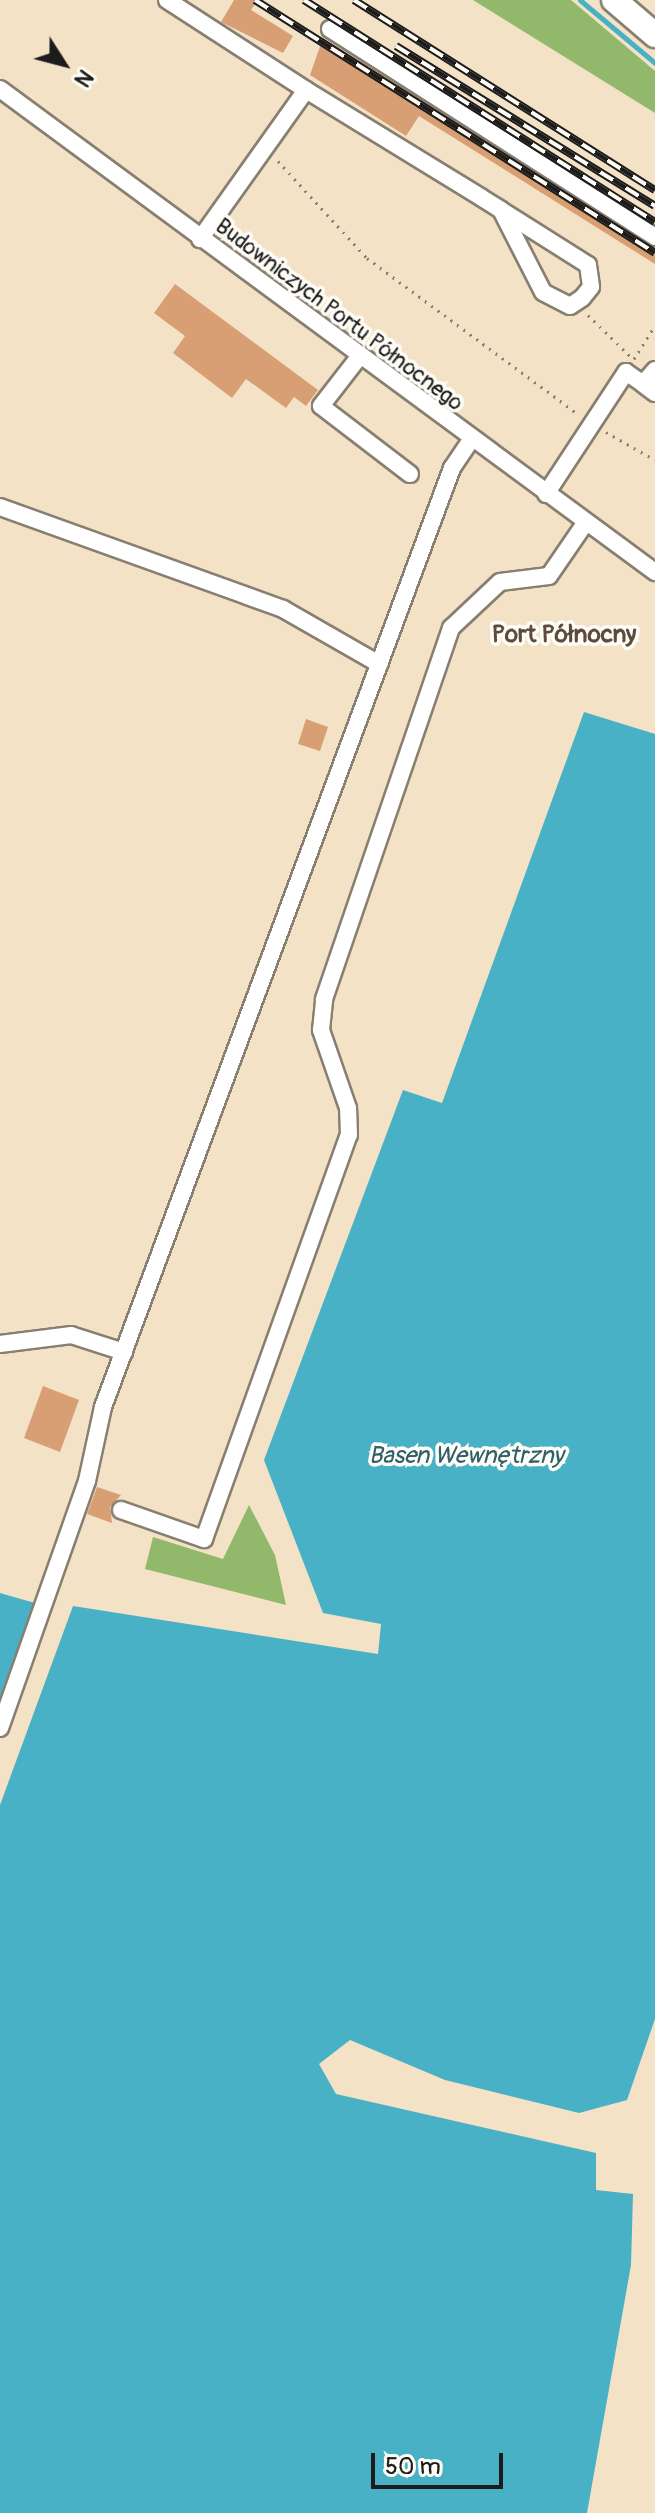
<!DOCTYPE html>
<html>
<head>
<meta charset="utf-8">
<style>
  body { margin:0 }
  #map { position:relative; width:655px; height:2513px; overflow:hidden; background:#f3e2c6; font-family:Pangolin,sans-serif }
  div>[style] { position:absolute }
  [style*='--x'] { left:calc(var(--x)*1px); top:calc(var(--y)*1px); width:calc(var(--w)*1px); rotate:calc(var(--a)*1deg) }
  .forest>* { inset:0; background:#92b86c }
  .water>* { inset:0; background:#48b1c6 }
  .stream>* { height:5px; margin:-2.5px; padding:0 2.5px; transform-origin:2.5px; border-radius:2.5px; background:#48b1c6 }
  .building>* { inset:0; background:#d99f74 }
  .path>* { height:3px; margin-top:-1.5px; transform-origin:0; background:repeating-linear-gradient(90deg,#887f71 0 2px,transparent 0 8px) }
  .roads { filter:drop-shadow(2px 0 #887f71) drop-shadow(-2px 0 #887f71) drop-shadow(0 2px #887f71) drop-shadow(0 -2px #887f71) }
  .minor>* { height:16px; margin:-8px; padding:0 8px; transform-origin:8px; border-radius:8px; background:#fff }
  .highway>* { height:24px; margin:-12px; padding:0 12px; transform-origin:12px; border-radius:12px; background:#fff }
  .rail>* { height:8px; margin-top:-4px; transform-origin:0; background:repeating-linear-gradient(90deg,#fdfcf7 0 15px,#1c1c1c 0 30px); box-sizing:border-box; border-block:2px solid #1c1c1c }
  span { translate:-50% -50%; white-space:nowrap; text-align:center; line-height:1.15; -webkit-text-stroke:7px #fdfcf7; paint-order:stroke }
  .street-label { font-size:22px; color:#1c1c1c }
  .neighbourhood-label { font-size:24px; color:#5e4a3b; font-weight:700 }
  .water-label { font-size:24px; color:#305f68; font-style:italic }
  .north { position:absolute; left:24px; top:24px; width:80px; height:80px; -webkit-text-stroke:6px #fdfcf7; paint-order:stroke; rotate:126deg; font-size:22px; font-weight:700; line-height:32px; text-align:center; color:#1c1c1c }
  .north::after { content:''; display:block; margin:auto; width:28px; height:36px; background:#1c1c1c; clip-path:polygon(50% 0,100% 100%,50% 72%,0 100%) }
  .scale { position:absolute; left:371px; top:2453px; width:132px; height:36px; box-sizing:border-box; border:4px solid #1c1c1c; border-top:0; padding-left:10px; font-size:24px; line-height:28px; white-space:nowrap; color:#1c1c1c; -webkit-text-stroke:6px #fdfcf7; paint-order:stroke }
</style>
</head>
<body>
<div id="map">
  <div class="forest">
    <div style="clip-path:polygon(473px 0,571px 0,655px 71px,655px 113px)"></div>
    <div style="clip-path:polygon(249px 1505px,275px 1555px,286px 1605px,145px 1569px,153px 1537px,223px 1559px)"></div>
  </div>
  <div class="water">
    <div style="clip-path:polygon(584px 712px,655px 734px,655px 2019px,627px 2100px,579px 2113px,445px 2080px,350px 2040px,319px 2064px,336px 2094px,596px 2153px,596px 2190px,633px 2194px,631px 2265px,587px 2513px,0 2513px,0 1805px,73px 1606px,378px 1654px,381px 1624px,323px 1613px,264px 1460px,403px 1090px,442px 1103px)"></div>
    <div style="clip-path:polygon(0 1593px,35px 1603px,0 1698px)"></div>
  </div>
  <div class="stream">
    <div style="--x:580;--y:0;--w:98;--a:40"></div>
  </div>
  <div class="building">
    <div style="clip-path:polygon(234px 0,258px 0,251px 10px,293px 36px,283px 53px,221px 22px)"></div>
    <div style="clip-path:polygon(323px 38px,655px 248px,655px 264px,419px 116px,406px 136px,310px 75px)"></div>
    <div style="clip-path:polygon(175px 284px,318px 390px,306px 406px,294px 397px,286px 408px,246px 379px,232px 398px,173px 353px,185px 336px,154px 313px)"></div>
    <div style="clip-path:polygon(306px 719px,328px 727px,320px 751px,298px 744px)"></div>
    <div style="clip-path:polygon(43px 1386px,79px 1400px,60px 1452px,24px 1438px)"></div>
    <div style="clip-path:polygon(97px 1487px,121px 1495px,110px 1507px,112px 1523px,87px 1514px)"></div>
  </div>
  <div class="path">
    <div style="--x:278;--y:161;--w:132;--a:47.5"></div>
    <div style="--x:367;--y:258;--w:264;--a:36.5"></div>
    <div style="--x:588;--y:315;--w:59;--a:44.3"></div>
    <div style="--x:634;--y:359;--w:39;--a:-58"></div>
    <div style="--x:606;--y:432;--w:56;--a:29.7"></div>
  </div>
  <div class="roads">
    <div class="minor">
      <div style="--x:167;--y:0;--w:166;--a:32.9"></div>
      <div style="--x:306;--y:90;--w:183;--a:125.4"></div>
      <div style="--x:330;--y:29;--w:386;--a:32.6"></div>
      <div style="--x:0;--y:89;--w:814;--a:36.41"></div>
      <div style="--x:306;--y:90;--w:206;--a:31.5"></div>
      <div style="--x:482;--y:198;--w:22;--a:32"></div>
      <div style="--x:501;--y:210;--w:103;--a:32.3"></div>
      <div style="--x:588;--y:265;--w:22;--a:82"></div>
      <div style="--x:591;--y:287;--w:14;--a:129"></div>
      <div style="--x:582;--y:298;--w:14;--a:146"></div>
      <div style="--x:570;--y:306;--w:30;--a:-153"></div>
      <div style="--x:543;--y:292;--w:92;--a:-117.1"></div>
      <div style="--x:359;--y:357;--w:62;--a:127.8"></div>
      <div style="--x:321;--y:406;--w:112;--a:37.4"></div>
      <div style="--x:655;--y:370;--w:18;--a:131"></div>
      <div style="--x:643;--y:384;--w:15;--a:37"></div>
      <div style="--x:546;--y:494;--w:146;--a:-56.7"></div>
      <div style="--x:626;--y:372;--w:21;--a:35"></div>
      <div style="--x:0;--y:507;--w:301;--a:19.8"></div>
      <div style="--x:283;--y:609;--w:111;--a:29.8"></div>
      <div style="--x:0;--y:1344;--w:72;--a:-7.2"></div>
      <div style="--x:71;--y:1335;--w:56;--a:17.8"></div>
      <div style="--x:121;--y:1510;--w:88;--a:19.3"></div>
      <div style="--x:204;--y:1539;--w:429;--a:-70.3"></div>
      <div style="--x:349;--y:1135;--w:27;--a:-92"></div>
      <div style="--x:348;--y:1108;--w:83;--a:-109.1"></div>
      <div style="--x:321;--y:1030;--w:31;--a:-84"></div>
      <div style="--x:324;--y:999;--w:392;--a:-71.1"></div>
      <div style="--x:451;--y:628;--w:67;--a:-43.2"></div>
      <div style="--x:500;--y:582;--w:49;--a:-7"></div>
      <div style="--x:549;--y:576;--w:65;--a:-55.6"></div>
      <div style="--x:0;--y:1728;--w:262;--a:-70.6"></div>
      <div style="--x:87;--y:1481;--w:76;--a:-77.8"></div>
      <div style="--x:103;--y:1407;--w:1002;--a:-69.61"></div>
      <div style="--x:452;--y:468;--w:34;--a:-56"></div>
    </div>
    <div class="highway">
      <div style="--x:614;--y:0;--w:54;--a:40.5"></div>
    </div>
  </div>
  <div class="rail">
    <div style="--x:255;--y:0;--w:473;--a:32.3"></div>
    <div style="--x:304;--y:0;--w:415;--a:32.3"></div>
    <div style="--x:354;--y:0;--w:356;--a:32.3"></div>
    <div style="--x:396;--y:46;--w:304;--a:31.7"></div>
  </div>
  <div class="street-label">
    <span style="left:339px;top:315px;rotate:37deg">Budowniczych Portu Północnego</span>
  </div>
  <div class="neighbourhood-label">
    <span style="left:564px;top:635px">Port Północny</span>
  </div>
  <div class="water-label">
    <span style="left:466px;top:1456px">Basen Wewnętrzny</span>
  </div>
  <div class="north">N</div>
  <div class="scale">50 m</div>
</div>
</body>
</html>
